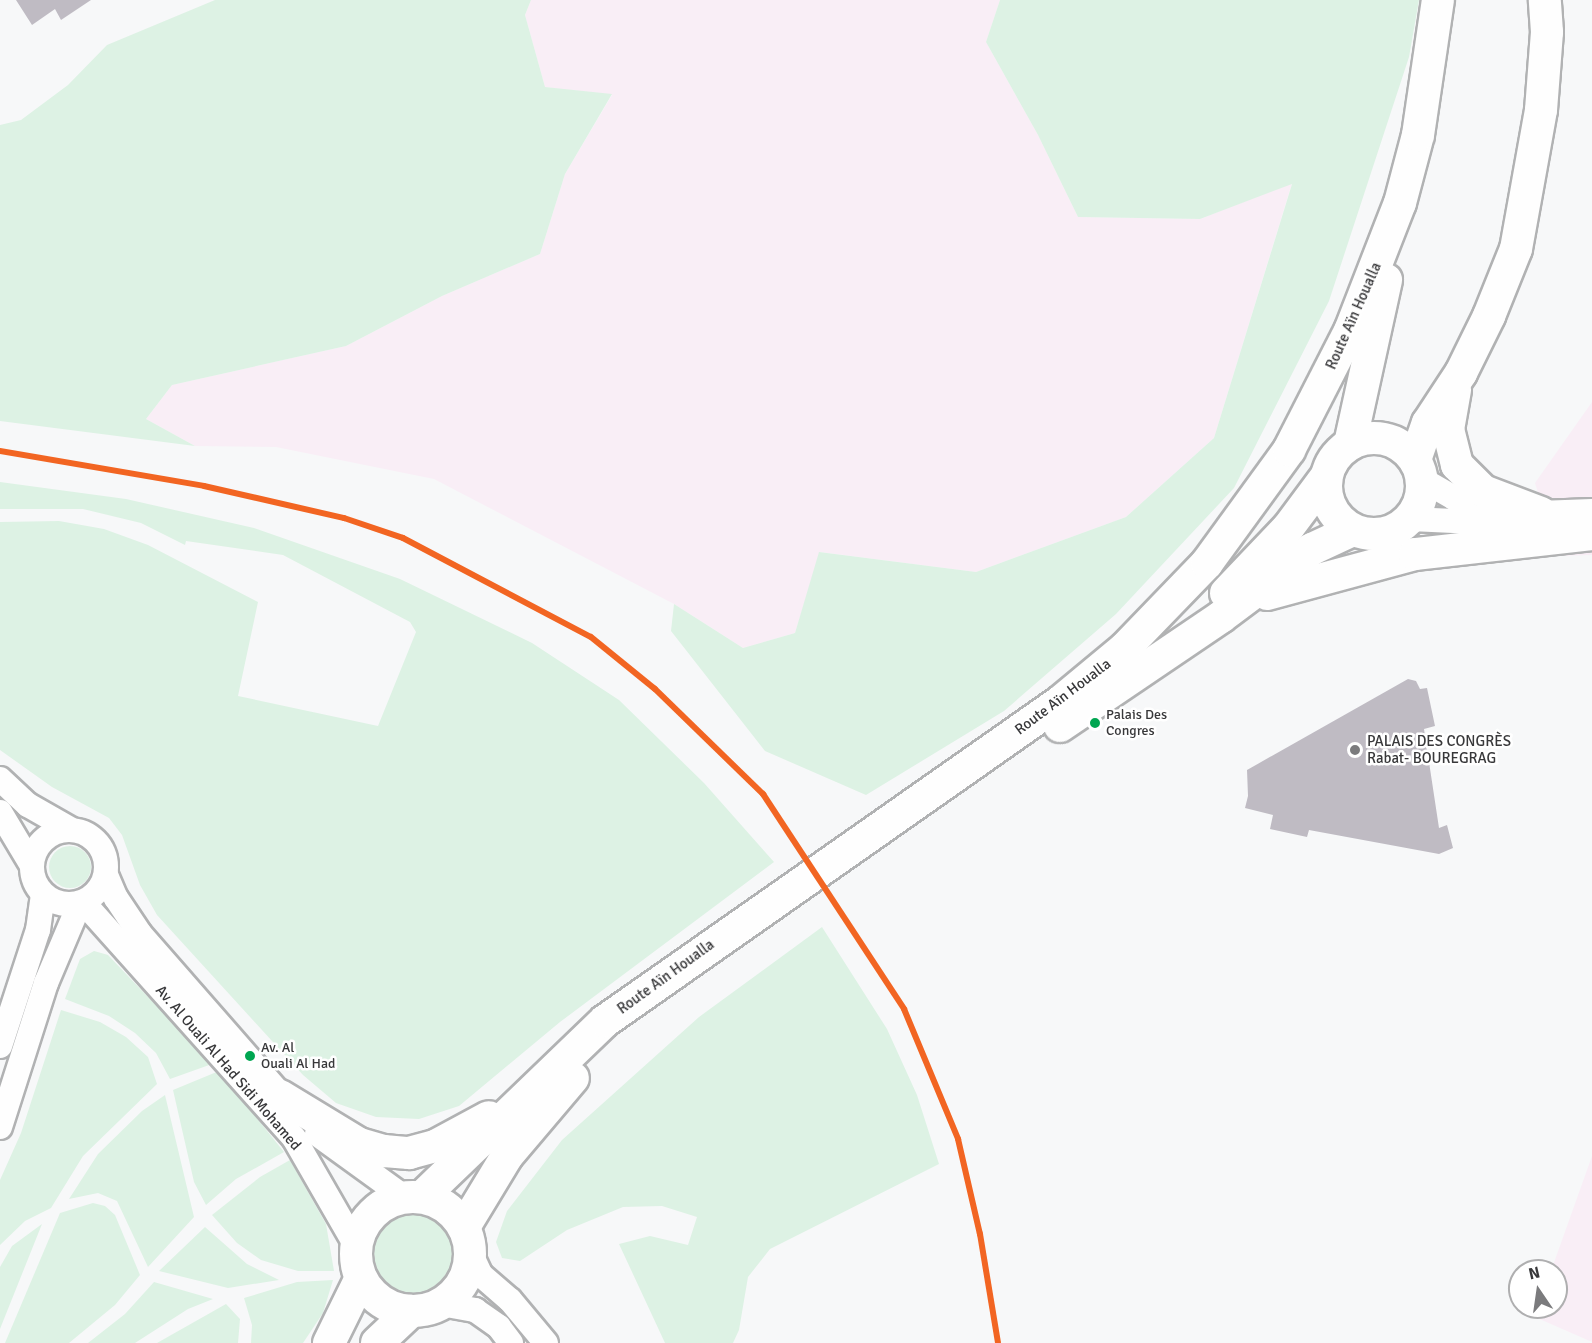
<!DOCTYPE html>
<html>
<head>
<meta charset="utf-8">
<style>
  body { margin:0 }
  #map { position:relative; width:1592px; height:1343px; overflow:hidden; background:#f7f8f9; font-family:Signika,sans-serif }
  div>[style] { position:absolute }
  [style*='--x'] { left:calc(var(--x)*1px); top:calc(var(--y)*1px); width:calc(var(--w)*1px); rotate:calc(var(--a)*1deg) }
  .industrial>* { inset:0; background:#f9eef6 }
  .green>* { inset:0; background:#ddf2e4 }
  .round { border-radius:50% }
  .building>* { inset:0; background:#bfbbc3 }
  .roads { filter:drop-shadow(2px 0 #b1b2b3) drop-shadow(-2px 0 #b1b2b3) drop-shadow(0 2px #b1b2b3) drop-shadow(0 -2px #b1b2b3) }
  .secondary>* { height:24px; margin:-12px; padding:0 12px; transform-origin:12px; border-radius:12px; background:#fefefe }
  .secondary>.ring { margin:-12px; padding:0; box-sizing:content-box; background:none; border:24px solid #fefefe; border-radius:50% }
  .highway>* { height:32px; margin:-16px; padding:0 16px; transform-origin:16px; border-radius:16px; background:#fefefe }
  .highway>.ring { margin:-16px; padding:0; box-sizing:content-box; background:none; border:32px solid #fefefe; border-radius:50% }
  .rail-1>* { height:6px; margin:-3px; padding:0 3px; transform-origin:3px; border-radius:3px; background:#f26522 }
  .dots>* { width:16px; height:16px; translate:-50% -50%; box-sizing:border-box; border:3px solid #fff; border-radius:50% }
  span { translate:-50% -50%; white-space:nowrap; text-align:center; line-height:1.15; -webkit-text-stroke:5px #fff; paint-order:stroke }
  .bus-label { font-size:14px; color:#38383a }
  .left { translate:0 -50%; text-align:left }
  .street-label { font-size:15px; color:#38383a }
  .poi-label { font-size:15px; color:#38383a }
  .north { position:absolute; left:1508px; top:1259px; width:60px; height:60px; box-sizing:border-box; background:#fff; border:2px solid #afafb0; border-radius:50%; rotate:347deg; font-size:16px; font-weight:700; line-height:24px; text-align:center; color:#38383a }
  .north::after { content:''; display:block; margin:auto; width:21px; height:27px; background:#7b7b7d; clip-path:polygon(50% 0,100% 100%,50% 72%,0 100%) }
</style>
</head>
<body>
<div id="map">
  <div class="industrial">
    <div style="clip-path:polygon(531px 0,1000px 0,986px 42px,1038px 135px,1078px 217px,1200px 219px,1292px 183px,1214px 438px,1126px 517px,976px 572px,820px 552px,795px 633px,743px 648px,674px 604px,434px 479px,276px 447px,195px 446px,146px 419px,172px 385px,346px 346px,442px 296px,540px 254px,565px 174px,612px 95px,545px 87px,525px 15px)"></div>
    <div style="clip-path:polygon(1592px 402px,1592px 555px,1558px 556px,1535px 483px)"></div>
    <div style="clip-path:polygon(1592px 1156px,1592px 1342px,1535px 1317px,1538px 1307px,1556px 1307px,1556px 1271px,1551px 1271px)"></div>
  </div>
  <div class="green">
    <div style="clip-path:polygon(215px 0,531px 0,525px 15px,545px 87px,612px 94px,565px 174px,540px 254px,442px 296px,346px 346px,172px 385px,146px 419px,195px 446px,0 421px,0 125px,21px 120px,68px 85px,107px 45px)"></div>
    <div style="clip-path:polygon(1000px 0,1419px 0,1409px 57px,1329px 301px,1234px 488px,1116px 614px,1004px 711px,866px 795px,765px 751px,671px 631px,674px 604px,743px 648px,795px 633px,819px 552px,976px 572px,1126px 517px,1214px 438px,1292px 184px,1200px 219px,1078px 217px,1038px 135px,986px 42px)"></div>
    <div style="clip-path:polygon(0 482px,126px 499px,254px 528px,400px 579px,532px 643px,619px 700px,704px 783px,774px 862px,560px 1022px,459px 1106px,419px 1119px,376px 1117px,336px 1103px,303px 1075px,157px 915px,140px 885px,122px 835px,109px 818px,52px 787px,0 750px,0 522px,59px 521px,104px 529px,148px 545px,258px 602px,238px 696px,378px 726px,416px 632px,410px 622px,283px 555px,186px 541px,185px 545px,141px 523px,83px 509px,0 509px)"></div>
    <div class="round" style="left:49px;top:846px;width:42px;height:42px"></div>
    <div style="clip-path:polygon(822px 927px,887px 1029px,917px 1095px,939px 1164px,770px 1249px,748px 1277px,739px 1330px,733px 1343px,665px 1343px,619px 1244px,650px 1236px,688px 1245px,697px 1217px,662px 1206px,623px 1207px,567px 1230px,520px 1261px,502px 1258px,496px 1242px,507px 1211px,562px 1140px,699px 1017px)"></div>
    <div style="clip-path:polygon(94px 951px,108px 955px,212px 1064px,170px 1079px,156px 1053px,135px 1033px,109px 1016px,65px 999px,80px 959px)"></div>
    <div style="clip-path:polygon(61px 1010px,100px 1022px,126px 1037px,148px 1057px,157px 1084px,83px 1156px,51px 1208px,25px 1221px,0 1245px,0 1180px,21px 1133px)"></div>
    <div style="clip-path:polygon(219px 1071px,284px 1152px,236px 1179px,206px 1205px,194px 1182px,173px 1090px)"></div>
    <div style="clip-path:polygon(165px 1095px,194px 1217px,148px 1267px,117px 1201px,98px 1193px,69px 1199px,98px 1154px,142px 1111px)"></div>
    <div style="clip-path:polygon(290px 1160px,326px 1224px,334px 1271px,298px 1271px,261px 1260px,237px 1243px,212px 1215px,260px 1177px)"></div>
    <div style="clip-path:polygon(93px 1203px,105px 1206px,115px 1215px,140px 1275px,115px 1305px,69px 1343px,5px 1343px,60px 1213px)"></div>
    <div class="round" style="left:374px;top:1214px;width:80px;height:80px"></div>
    <div style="clip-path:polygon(42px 1224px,0 1329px,0 1267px,12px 1246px)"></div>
    <div style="clip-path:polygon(205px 1227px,247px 1264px,279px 1280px,228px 1288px,159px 1271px)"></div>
    <div style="clip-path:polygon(333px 1280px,323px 1313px,303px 1343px,251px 1343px,252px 1325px,244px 1298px,297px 1282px)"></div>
    <div style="clip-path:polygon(154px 1282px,213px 1299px,188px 1309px,135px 1343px,88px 1343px,125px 1314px)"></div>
    <div style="clip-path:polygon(226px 1304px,240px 1319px,238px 1343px,157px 1343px)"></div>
  </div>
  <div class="building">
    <div style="clip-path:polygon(16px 0,91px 0,61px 20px,55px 9px,32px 25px)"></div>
    <div style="clip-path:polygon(1408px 679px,1416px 681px,1420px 689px,1427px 688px,1435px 726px,1424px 729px,1439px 828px,1447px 825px,1453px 848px,1439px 854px,1309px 830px,1307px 837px,1270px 829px,1273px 815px,1245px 808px,1248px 796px,1247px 770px)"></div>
  </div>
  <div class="roads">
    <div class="secondary">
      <div style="--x:1423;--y:480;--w:36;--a:30"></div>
      <div style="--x:1454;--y:498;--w:45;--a:14"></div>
      <div style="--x:1539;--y:513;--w:53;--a:-2.2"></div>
      <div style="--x:1411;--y:519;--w:150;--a:2.7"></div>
      <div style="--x:0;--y:779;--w:38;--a:43"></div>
      <div style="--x:28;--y:805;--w:48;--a:29.7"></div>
      <div style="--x:0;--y:812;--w:61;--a:59.2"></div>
      <div class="ring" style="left:32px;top:830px;width:50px;height:50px"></div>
      <div style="--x:106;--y:875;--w:25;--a:67"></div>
      <div style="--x:116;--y:898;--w:43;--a:56.3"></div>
      <div style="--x:140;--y:934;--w:232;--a:48.8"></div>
      <div style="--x:83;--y:902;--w:317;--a:48.2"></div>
      <div style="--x:294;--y:1138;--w:125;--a:60.1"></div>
      <div style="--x:0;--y:1046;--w:122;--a:-71.9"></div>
      <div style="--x:38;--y:930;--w:36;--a:-82"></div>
      <div style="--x:0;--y:1127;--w:151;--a:-72.3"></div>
      <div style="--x:46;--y:983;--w:87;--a:-67"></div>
      <div style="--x:317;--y:1134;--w:107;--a:35.9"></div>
      <div style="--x:471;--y:1254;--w:23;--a:65"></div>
      <div style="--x:481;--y:1275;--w:38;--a:41"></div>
      <div style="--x:510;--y:1300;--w:56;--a:50.1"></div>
      <div style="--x:441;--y:1304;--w:35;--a:10"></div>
      <div style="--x:475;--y:1310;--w:29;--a:35"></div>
      <div style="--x:499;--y:1327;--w:20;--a:53"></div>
    </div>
    <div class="highway">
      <div style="--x:1455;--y:390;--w:40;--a:100"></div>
      <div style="--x:1448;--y:429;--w:37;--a:76"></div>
      <div style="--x:1457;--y:465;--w:37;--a:45"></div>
      <div style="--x:1483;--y:491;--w:62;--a:20.8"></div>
      <div class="ring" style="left:1326px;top:438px;width:64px;height:64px"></div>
      <div style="--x:1350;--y:444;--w:168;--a:-77.6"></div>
      <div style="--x:1415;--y:460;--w:39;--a:-71"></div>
      <div style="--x:1428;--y:423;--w:60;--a:-56.6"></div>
      <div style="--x:1461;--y:373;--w:64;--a:-63.8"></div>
      <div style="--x:1489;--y:316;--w:72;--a:-68.1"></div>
      <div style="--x:1516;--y:249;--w:141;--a:-79.8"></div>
      <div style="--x:1541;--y:110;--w:78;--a:-85.6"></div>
      <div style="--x:1547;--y:32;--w:32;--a:-94"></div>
      <div style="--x:1226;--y:593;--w:90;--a:-46.4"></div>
      <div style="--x:1288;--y:528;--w:64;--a:-53.3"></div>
      <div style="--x:1267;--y:594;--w:153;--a:-15.1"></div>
      <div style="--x:1415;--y:554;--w:178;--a:-6.4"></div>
      <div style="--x:1060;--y:726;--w:194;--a:-34.1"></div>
      <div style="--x:1221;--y:617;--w:114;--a:-36.8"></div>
      <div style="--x:1312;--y:549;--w:45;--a:-24.9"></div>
      <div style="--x:280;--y:1096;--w:92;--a:31.3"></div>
      <div style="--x:359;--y:1144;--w:26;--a:16"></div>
      <div style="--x:384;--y:1151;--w:25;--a:5"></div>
      <div style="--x:409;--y:1153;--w:27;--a:-15"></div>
      <div style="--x:435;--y:1146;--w:61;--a:-28.2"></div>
      <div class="ring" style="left:356px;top:1197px;width:82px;height:82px"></div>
      <div style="--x:422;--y:1197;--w:254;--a:-43.9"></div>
      <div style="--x:605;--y:1021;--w:556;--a:-35.03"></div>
      <div style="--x:1060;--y:702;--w:85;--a:-39.7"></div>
      <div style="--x:1125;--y:648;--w:118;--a:-46"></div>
      <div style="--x:1207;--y:563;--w:140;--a:-54"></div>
      <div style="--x:1289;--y:450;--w:134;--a:-62.9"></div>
      <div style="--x:1350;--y:331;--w:137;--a:-68.7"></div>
      <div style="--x:1400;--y:203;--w:70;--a:-75.2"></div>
      <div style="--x:1418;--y:135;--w:136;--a:-81.6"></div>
      <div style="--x:464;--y:1227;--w:83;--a:-58.8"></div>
      <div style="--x:507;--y:1156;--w:102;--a:-49.8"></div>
      <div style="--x:329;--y:1343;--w:72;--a:-63.8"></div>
      <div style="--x:377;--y:1343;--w:47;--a:-43.3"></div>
    </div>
  </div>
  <div class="rail-1">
    <div style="--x:0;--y:451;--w:207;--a:9.7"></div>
    <div style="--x:204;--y:486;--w:144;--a:12.9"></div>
    <div style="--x:344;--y:518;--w:62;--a:18.7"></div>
    <div style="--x:403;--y:538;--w:212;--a:27.8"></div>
    <div style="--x:591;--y:637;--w:82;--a:39.1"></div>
    <div style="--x:655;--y:689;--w:151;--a:44.2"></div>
    <div style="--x:763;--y:794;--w:257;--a:56.7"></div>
    <div style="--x:904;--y:1009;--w:141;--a:67.4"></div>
    <div style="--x:958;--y:1139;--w:98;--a:77"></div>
    <div style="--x:980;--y:1234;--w:110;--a:80.6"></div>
  </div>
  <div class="dots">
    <div style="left:1095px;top:723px;background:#00a651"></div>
    <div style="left:1355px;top:750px;background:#7b7b7d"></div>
    <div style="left:250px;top:1056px;background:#00a651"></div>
  </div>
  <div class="bus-label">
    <span class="left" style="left:1106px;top:723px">Palais Des<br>Congres</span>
    <span class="left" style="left:261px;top:1056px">Av. Al<br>Ouali Al Had</span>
  </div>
  <div class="street-label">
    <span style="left:1354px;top:316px;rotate:-66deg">Route Aïn Houalla</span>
    <span style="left:1063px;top:697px;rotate:-37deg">Route Aïn Houalla</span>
    <span style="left:666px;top:977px;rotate:-36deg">Route Aïn Houalla</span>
    <span style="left:228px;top:1068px;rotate:49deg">Av. Al Ouali Al Had Sidi Mohamed</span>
  </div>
  <div class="poi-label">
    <span class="left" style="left:1367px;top:750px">PALAIS DES CONGRÈS<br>Rabat- BOUREGRAG</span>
  </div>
  <div class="north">N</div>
</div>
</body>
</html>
